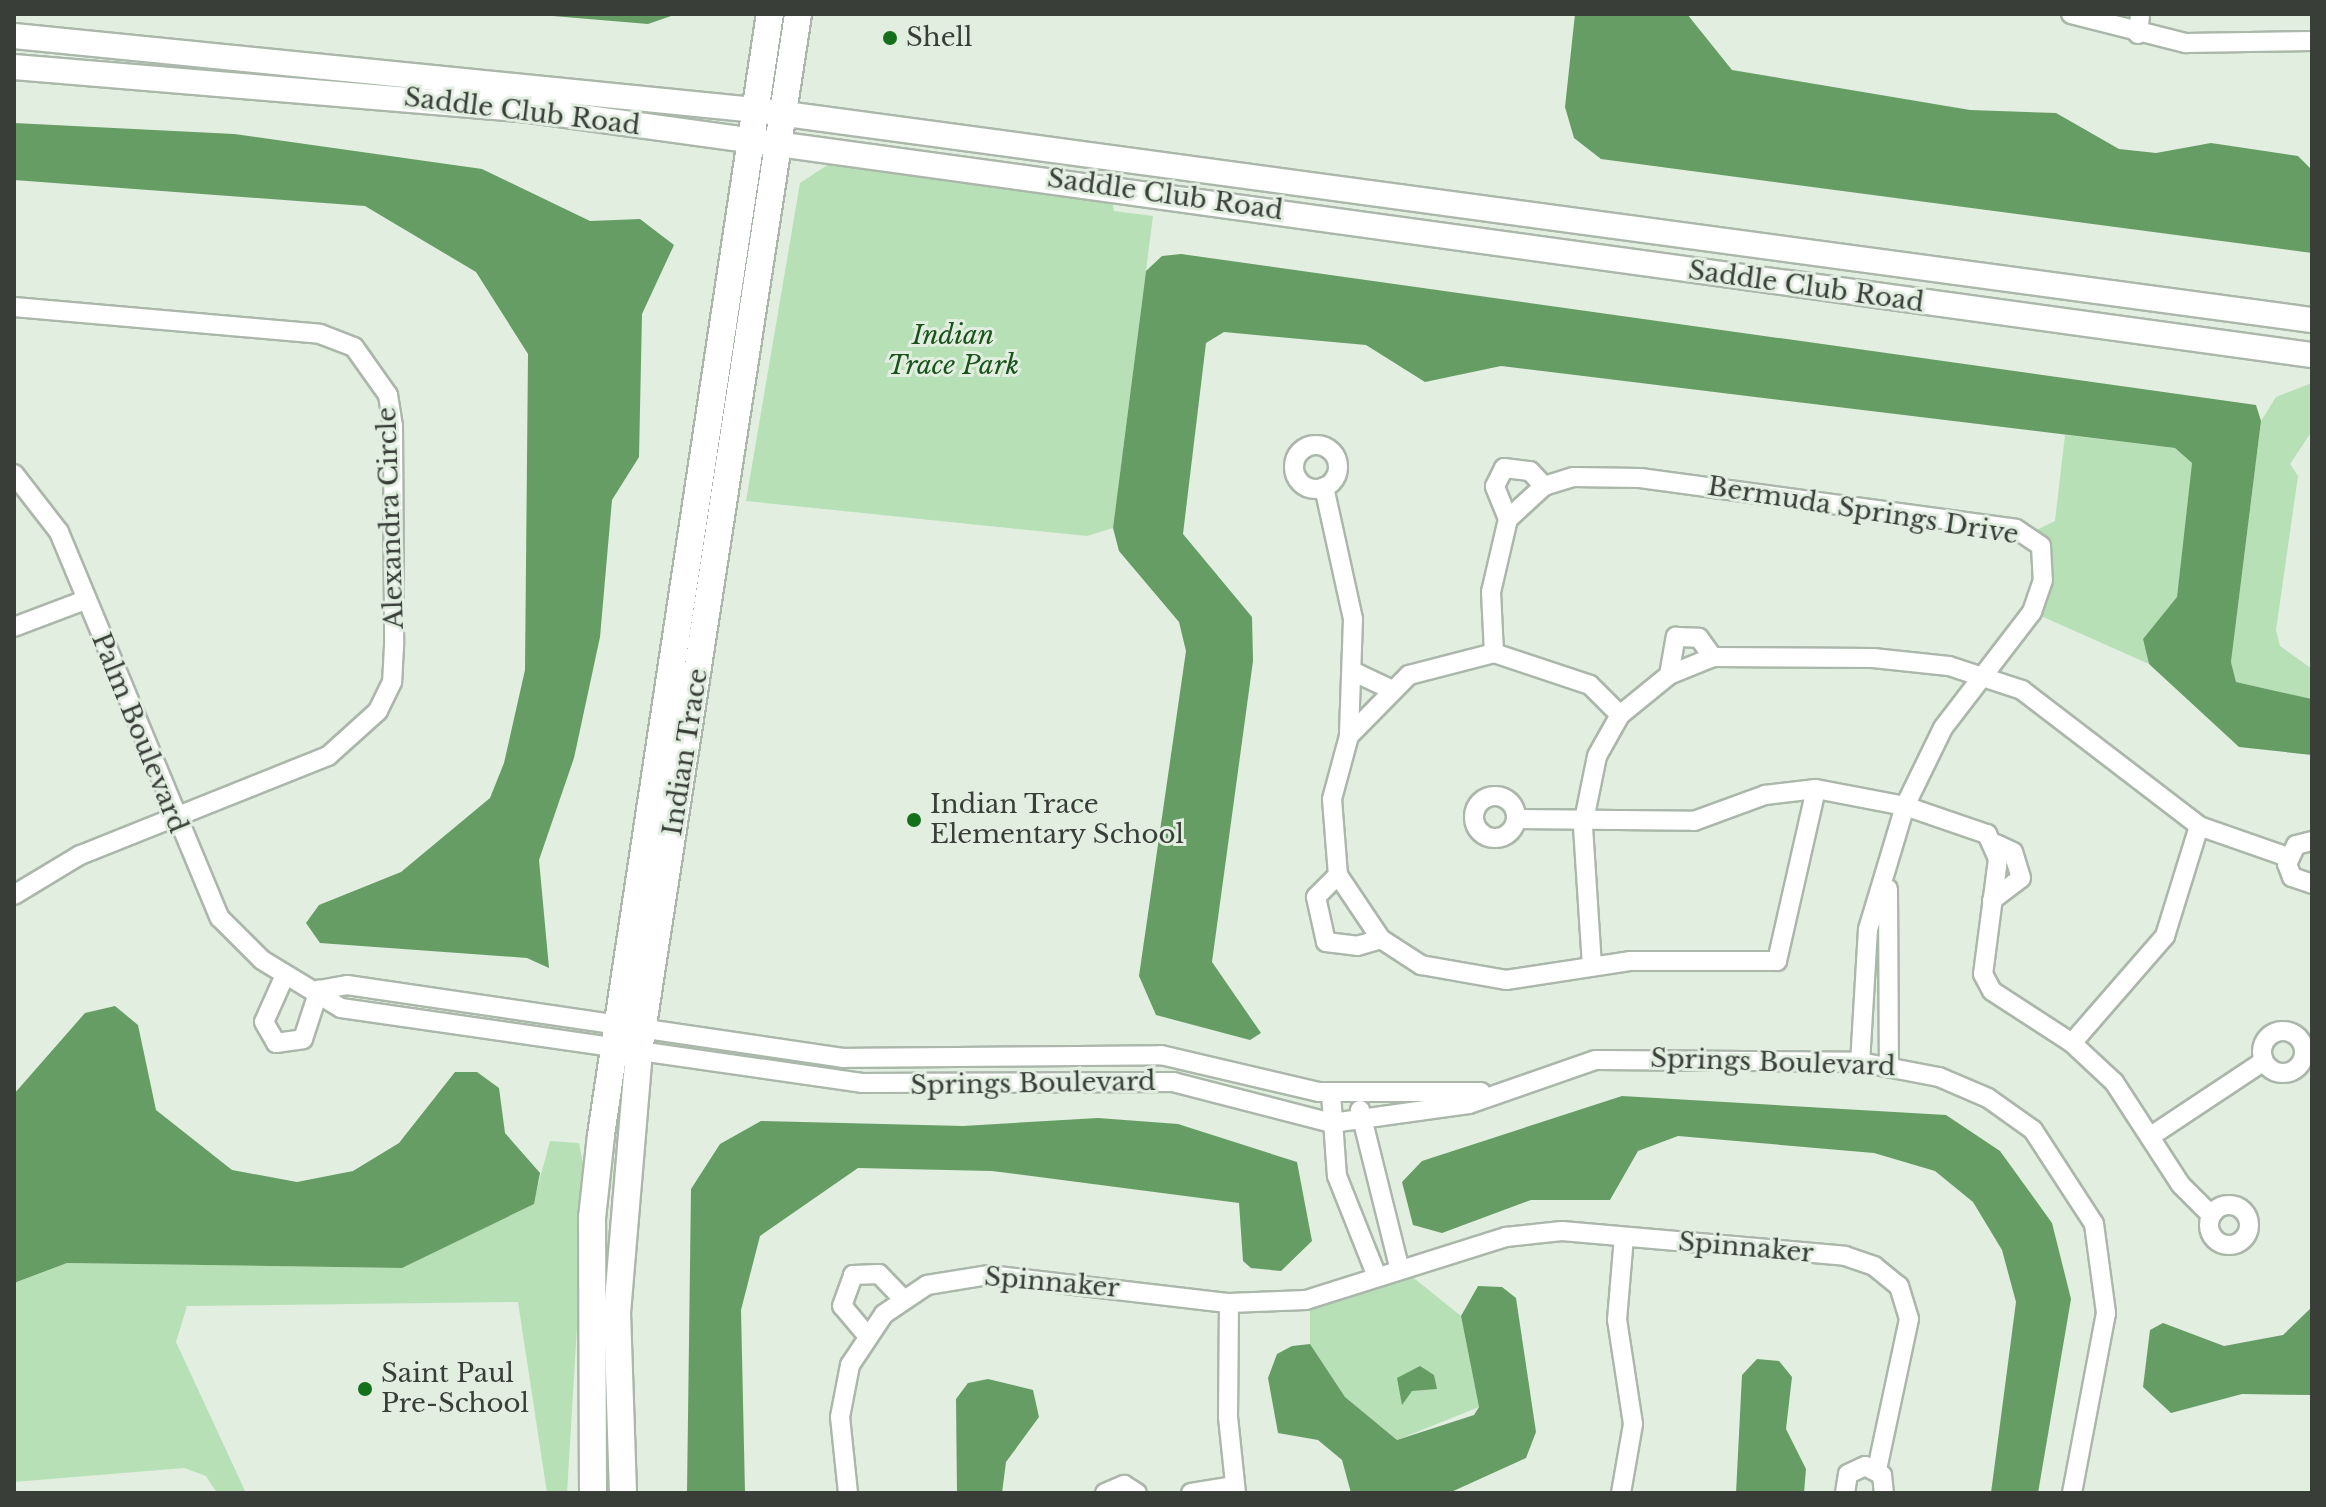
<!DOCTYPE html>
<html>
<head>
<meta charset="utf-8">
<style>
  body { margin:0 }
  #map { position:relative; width:2326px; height:1507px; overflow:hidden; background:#e1eee0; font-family:"Libre Baskerville",serif }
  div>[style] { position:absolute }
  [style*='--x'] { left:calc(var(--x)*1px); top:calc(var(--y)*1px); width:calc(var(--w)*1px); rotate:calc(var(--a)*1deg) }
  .green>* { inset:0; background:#b8e0b7 }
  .water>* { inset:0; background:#669d64 }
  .roads { filter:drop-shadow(2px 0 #abb7aa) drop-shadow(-2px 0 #abb7aa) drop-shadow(0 2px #abb7aa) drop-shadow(0 -2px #abb7aa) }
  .minor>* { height:18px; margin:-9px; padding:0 9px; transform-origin:9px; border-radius:9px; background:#fff }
  .minor>.ring { margin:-9px; padding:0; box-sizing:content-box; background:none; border:18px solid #fff; border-radius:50% }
  .tertiary>* { height:24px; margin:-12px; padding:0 12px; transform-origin:12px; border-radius:12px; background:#fff }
  .secondary>* { height:26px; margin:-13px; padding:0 13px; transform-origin:13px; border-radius:13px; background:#fff }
  .dots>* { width:22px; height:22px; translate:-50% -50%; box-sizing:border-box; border:4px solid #e1eee0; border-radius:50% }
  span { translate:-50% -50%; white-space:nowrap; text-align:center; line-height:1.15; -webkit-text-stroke:6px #e1eee0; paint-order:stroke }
  .poi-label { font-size:26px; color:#393e38 }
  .left { translate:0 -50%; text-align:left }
  .street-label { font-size:26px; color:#393e38 }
  .park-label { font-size:26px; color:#19531b; font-style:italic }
  .frame { position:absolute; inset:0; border:16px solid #393e38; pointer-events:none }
</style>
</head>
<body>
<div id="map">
  <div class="green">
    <div style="clip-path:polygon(829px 164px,1112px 200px,1114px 211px,1153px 216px,1113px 528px,1087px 536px,746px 501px,800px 183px)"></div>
    <div style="clip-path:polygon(2312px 383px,2312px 431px,2290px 464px,2298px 476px,2276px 630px,2280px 646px,2312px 669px,2312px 699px,2236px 682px,2231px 662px,2261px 421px,2276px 397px)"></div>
    <div style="clip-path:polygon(2065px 435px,2175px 448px,2192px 463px,2177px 598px,2143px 639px,2149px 664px,2032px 612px,2042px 587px,2028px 534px,2055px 521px)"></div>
    <div style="clip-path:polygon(550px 1141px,579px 1143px,586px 1178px,567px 1493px,547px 1493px,518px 1302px,187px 1306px,176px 1342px,246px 1493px,217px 1493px,206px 1476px,184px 1468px,14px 1482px,14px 1283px,67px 1263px,402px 1268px,533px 1204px)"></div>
    <div style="clip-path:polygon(1405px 1271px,1461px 1316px,1479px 1407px,1397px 1440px,1345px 1397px,1310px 1344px,1310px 1301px)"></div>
  </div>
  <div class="water">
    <div style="clip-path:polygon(529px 14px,677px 14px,648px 24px)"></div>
    <div style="clip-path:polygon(1575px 14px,1687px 14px,1732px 70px,1970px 110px,2056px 113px,2119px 149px,2156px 153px,2211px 143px,2298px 156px,2312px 170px,2312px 253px,1601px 159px,1574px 138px,1565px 107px)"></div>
    <div style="clip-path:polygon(14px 123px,234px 134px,482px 169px,590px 221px,640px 219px,674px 245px,642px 314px,639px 457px,612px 500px,600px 637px,574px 758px,539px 860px,549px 968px,527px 958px,320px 943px,306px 923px,319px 905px,401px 872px,490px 798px,504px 763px,525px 670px,528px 354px,476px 272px,365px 206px,14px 180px)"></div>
    <div style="clip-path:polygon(1181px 254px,2256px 405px,2261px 421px,2231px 662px,2236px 682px,2312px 699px,2312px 755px,2239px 747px,2149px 664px,2143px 639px,2177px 597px,2192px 463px,2175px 448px,1501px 366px,1425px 382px,1366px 345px,1224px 332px,1206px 343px,1183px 534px,1252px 617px,1253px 661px,1212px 962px,1261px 1033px,1250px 1040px,1156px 1015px,1139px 976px,1186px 651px,1179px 622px,1119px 551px,1113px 528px,1146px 271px,1162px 256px)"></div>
    <div style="clip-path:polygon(115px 1006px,138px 1025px,156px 1110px,232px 1170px,297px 1182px,353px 1171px,399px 1143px,455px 1072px,477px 1072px,499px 1088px,505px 1133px,540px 1173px,534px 1204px,402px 1268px,67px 1263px,14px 1283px,14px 1094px,85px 1013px)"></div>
    <div style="clip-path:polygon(1622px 1096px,1946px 1115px,2000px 1151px,2052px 1223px,2071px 1299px,2038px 1493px,1991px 1493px,2016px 1302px,2002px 1250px,1973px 1202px,1935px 1171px,1874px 1153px,1678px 1136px,1638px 1151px,1610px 1200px,1531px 1200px,1442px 1233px,1413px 1225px,1402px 1182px,1422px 1161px)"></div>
    <div style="clip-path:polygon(1098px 1118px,1178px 1124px,1297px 1162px,1312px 1241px,1281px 1271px,1251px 1268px,1243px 1261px,1239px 1203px,992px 1171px,858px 1168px,760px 1236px,741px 1310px,745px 1493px,687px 1493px,691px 1189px,720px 1144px,761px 1121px,963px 1126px)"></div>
    <div style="clip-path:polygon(1478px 1286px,1502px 1287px,1516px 1298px,1536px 1432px,1526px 1458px,1449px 1493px,1351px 1493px,1342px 1460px,1318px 1440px,1278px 1433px,1268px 1378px,1277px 1354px,1292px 1346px,1310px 1344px,1345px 1397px,1397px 1440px,1474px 1415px,1479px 1407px,1461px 1316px)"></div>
    <div style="clip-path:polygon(2312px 1307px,2312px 1395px,2242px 1394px,2171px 1413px,2143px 1387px,2150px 1330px,2163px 1323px,2224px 1346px,2283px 1335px)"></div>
    <div style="clip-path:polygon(1757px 1359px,1779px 1361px,1792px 1377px,1786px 1429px,1806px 1469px,1804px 1493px,1736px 1493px,1742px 1375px)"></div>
    <div style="clip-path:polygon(1420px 1366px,1434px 1375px,1437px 1389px,1412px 1391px,1402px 1405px,1397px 1378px)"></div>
    <div style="clip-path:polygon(988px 1379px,1033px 1390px,1039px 1417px,1006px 1462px,1002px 1493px,957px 1493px,956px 1399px,968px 1383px)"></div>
  </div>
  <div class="roads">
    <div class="minor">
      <div style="--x:2071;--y:14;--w:119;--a:14.2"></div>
      <div style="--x:2186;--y:43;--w:126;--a:-0.9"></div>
      <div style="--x:2138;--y:34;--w:20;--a:-84"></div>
      <div style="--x:14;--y:307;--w:307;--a:5"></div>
      <div style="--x:320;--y:334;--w:36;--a:21"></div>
      <div style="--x:354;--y:347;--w:59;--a:54.7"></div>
      <div style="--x:388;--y:395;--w:30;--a:81"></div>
      <div style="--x:393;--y:425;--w:221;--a:89.7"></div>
      <div style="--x:394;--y:646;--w:36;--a:93"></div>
      <div style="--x:392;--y:682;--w:32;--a:116"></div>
      <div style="--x:378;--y:711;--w:67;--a:138"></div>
      <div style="--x:328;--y:756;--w:267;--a:158.2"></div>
      <div style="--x:80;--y:855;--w:77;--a:148.8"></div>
      <div class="ring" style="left:1294px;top:445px;width:26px;height:26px"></div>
      <div style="--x:14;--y:474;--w:73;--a:52.2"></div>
      <div style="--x:59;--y:532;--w:418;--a:67.4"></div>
      <div style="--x:220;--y:918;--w:59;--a:45"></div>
      <div style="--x:262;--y:960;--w:92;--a:31.3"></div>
      <div style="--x:341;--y:1008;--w:526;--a:8.19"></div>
      <div style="--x:862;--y:1083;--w:311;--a:-0.2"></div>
      <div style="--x:1173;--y:1082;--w:164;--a:14.5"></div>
      <div style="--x:1332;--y:1123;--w:138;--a:-7.9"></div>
      <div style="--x:1469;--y:1104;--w:133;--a:-19.2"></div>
      <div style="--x:1595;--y:1060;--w:265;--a:0.4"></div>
      <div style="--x:1860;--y:1062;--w:80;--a:10.8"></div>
      <div style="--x:1939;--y:1077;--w:53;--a:23.2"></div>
      <div style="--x:1988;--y:1098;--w:55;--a:35.4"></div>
      <div style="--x:2033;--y:1130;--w:112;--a:57"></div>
      <div style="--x:2094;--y:1224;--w:90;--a:82.3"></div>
      <div style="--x:2106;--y:1313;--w:183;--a:100.7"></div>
      <div style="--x:1324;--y:487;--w:135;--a:77.6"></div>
      <div style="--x:1353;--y:619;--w:117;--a:92"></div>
      <div style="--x:1349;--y:736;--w:65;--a:105.1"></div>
      <div style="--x:1332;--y:799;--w:76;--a:85.5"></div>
      <div style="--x:1338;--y:875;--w:77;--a:56.1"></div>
      <div style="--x:1381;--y:939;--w:48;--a:33"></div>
      <div style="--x:1421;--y:965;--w:86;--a:10"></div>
      <div style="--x:1506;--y:980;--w:125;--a:-8.7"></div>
      <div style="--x:1630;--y:961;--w:147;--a:0"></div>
      <div style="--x:1777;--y:961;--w:176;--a:-77.2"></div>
      <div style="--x:1508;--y:519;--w:35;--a:-112"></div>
      <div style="--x:1495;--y:486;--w:20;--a:-63"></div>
      <div style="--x:1504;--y:468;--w:26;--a:7"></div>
      <div style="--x:1530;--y:471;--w:21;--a:47"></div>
      <div style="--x:14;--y:627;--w:76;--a:-20.8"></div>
      <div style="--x:1494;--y:653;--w:61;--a:-92.8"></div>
      <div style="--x:1491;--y:592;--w:75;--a:-76.9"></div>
      <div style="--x:1508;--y:519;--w:49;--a:-42.5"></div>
      <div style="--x:1544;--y:486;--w:30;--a:-17"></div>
      <div style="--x:1573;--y:477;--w:67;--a:0.9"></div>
      <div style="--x:1640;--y:478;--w:379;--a:7.7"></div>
      <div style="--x:2016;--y:529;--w:30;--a:34"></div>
      <div style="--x:2041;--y:546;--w:34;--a:87"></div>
      <div style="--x:2043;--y:580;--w:34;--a:109"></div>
      <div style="--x:2032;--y:612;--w:146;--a:127.5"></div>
      <div style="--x:1943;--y:728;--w:87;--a:116"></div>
      <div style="--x:1905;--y:806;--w:128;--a:106.7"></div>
      <div style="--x:1868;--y:929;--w:133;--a:93.4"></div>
      <div style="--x:1352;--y:671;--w:42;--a:25.3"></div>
      <div style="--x:1669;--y:675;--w:39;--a:-80"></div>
      <div style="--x:1676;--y:637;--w:23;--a:2"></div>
      <div style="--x:1699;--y:638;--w:24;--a:54"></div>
      <div style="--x:1349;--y:736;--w:86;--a:-45.5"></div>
      <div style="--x:1409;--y:675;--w:88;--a:-14.5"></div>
      <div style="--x:1494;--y:653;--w:101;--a:18.4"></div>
      <div style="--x:1590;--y:685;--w:42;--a:45"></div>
      <div class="ring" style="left:1474px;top:796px;width:24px;height:24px"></div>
      <div style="--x:1516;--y:819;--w:178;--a:0.6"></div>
      <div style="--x:1694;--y:821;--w:76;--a:-20.1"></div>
      <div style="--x:1765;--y:795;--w:51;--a:-6.7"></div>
      <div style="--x:1816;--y:789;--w:91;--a:10.8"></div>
      <div style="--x:1905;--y:806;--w:87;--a:18.9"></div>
      <div style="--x:1987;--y:834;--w:27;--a:66"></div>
      <div style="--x:1998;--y:859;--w:116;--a:97.4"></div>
      <div style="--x:1983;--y:974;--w:19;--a:62"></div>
      <div style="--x:1992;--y:991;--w:95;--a:33"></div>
      <div style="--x:2072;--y:1043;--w:57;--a:42.9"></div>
      <div style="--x:2114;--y:1082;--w:123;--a:57"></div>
      <div style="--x:2181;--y:1185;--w:42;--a:45"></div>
      <div style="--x:2312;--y:841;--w:16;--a:166"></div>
      <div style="--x:2296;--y:845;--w:21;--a:115"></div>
      <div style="--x:2287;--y:864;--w:14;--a:69"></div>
      <div style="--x:2292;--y:877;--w:21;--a:19"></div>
      <div style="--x:1338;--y:875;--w:31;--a:135"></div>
      <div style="--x:1316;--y:897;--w:46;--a:77.5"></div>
      <div style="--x:1326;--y:942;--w:31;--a:7"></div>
      <div style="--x:1357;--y:946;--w:25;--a:-16"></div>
      <div style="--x:1888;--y:889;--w:175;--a:89.7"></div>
      <div style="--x:1992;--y:900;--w:36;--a:-37"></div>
      <div style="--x:2021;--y:878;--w:27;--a:-107"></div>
      <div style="--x:2013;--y:852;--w:19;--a:-155"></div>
      <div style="--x:1592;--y:966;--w:141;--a:-93.7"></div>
      <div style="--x:1583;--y:825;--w:70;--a:-78.5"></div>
      <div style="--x:1597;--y:756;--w:47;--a:-60.7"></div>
      <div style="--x:1620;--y:715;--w:63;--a:-39.2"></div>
      <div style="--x:1669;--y:675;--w:48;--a:-22.2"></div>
      <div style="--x:1713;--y:657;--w:160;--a:0.4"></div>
      <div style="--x:1873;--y:658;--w:76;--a:6"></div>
      <div style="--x:1949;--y:666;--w:77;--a:18.2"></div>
      <div style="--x:2022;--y:690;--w:223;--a:37.5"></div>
      <div style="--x:2199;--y:826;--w:94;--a:19.2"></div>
      <div style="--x:285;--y:975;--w:51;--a:114.1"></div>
      <div style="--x:264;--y:1022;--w:24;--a:60"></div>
      <div style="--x:276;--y:1043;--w:27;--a:-8"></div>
      <div style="--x:303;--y:1039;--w:52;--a:-71.9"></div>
      <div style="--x:319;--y:990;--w:28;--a:-10"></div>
      <div style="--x:347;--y:985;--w:501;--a:8.37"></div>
      <div style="--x:843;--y:1058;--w:318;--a:-0.5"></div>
      <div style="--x:1161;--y:1055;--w:162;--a:13.2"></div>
      <div style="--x:1319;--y:1092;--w:162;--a:0"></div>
      <div class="ring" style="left:2262px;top:1031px;width:24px;height:24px"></div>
      <div style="--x:2072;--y:1043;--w:142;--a:-49"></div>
      <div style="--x:2165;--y:936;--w:115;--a:-72.8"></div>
      <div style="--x:1331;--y:1093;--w:83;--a:85.9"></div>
      <div style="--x:1337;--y:1176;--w:105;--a:68.3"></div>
      <div style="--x:1360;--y:1110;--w:161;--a:76"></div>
      <div style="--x:2154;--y:1134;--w:132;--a:-33.6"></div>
      <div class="ring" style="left:2209px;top:1205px;width:22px;height:22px"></div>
      <div style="--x:1229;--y:1303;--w:114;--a:90.5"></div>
      <div style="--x:1228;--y:1417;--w:76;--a:84"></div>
      <div style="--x:865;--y:1333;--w:35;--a:-130"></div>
      <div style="--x:842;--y:1306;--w:33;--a:-70"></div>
      <div style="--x:853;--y:1275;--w:26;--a:-2"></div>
      <div style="--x:879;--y:1274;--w:33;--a:46"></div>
      <div style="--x:848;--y:1493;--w:76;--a:-96"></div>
      <div style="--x:840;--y:1417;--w:53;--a:-79.1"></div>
      <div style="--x:850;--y:1365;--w:61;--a:-56.3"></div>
      <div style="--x:884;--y:1314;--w:52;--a:-34"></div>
      <div style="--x:927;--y:1285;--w:63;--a:-9.2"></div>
      <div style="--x:989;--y:1275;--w:242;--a:6.7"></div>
      <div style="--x:1229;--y:1303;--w:77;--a:-2.2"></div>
      <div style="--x:1306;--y:1300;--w:210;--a:-17.5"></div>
      <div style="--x:1506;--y:1237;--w:56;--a:-6.1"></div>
      <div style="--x:1562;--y:1231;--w:284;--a:5"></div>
      <div style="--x:1845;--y:1256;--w:31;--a:19"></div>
      <div style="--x:1874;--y:1266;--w:32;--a:39"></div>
      <div style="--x:1899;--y:1286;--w:34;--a:73"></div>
      <div style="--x:1909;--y:1319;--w:154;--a:102"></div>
      <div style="--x:1105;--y:1493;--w:21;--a:-23"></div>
      <div style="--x:1124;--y:1485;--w:15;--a:32"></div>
      <div style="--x:1191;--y:1493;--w:44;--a:-9.2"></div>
      <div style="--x:1621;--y:1493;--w:70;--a:-80.1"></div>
      <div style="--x:1633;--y:1424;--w:105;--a:-98.7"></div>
      <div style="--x:1617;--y:1320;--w:83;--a:-85.2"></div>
      <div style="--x:1845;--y:1493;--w:19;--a:-81"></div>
      <div style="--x:1848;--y:1474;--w:19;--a:-25"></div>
      <div style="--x:1865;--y:1466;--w:19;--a:28"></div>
      <div style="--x:1882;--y:1475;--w:18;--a:84"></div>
    </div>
    <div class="tertiary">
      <div style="--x:14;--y:36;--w:746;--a:5.7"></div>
      <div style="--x:756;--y:110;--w:1570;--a:7.69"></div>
      <div style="--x:14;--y:67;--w:518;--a:4.76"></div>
      <div style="--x:530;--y:110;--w:1799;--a:7.83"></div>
    </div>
    <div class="secondary">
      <div style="--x:593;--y:1493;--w:275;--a:-90.2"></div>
      <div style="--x:592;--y:1218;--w:83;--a:-83.8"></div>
      <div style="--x:601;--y:1135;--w:1134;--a:-81.43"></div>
      <div style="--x:623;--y:1493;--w:180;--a:-91.9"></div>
      <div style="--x:617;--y:1313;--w:263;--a:-85.2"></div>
      <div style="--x:639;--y:1051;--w:1049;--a:-81.28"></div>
    </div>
  </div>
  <div class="dots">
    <div style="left:890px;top:38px;background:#15701c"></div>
    <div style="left:914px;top:820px;background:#15701c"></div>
    <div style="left:365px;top:1389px;background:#15701c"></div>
  </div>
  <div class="poi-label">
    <span class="left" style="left:906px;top:38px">Shell</span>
    <span class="left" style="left:930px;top:820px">Indian Trace<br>Elementary School</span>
    <span class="left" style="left:381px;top:1389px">Saint Paul<br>Pre-School</span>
  </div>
  <div class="street-label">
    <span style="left:522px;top:112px;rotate:7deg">Saddle Club Road</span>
    <span style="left:1165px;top:195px;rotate:8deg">Saddle Club Road</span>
    <span style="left:1806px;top:287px;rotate:8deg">Saddle Club Road</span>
    <span style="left:1863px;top:511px;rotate:9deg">Bermuda Springs Drive</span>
    <span style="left:391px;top:518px;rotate:-92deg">Alexandra Circle</span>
    <span style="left:139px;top:733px;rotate:68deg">Palm Boulevard</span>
    <span style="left:686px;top:752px;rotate:-81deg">Indian Trace</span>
    <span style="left:1773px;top:1063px;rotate:2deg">Springs Boulevard</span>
    <span style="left:1033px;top:1084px;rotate:-1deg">Springs Boulevard</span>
    <span style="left:1746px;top:1248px;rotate:5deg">Spinnaker</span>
    <span style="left:1052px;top:1283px;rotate:5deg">Spinnaker</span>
  </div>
  <div class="park-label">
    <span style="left:953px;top:351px">Indian<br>Trace Park</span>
  </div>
  <div class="frame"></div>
</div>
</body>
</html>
